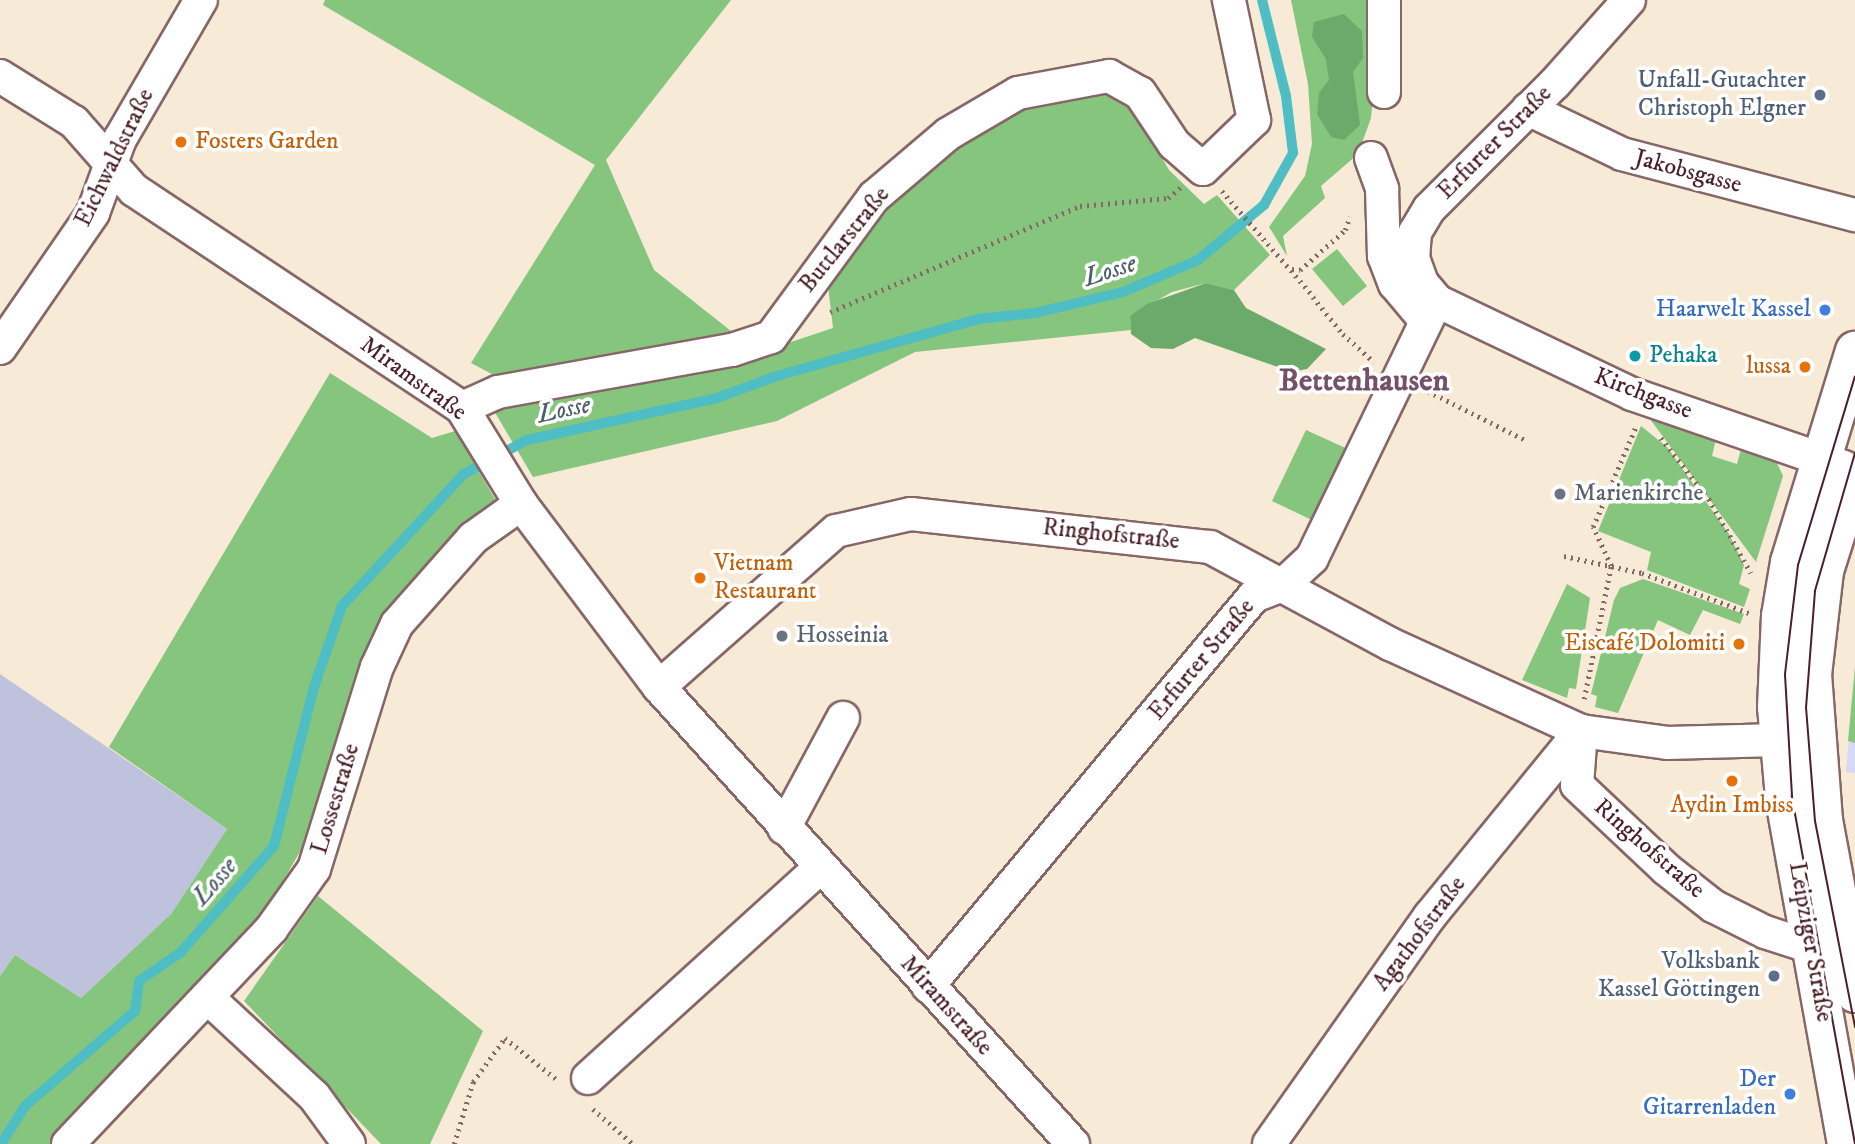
<!DOCTYPE html>
<html>
<head>
<meta charset="utf-8">
<style>
  body { margin:0 }
  #map { position:relative; width:1855px; height:1144px; overflow:hidden; background:#f7ead7; font-family:"IM FELL DW Pica",serif }
  div>[style] { position:absolute }
  [style*='--x'] { left:calc(var(--x)*1px); top:calc(var(--y)*1px); width:calc(var(--w)*1px); rotate:calc(var(--a)*1deg) }
  .built>* { inset:0; background:#d7d7f8 }
  .industrial>* { inset:0; background:#bfc2dd }
  .green>* { inset:0; background:#85c57d }
  .forest>* { inset:0; background:#6caa6c }
  .stream>* { height:10px; margin:-5px; padding:0 5px; transform-origin:5px; border-radius:5px; background:#4ebdc4 }
  .path>* { height:4.5px; margin-top:-2.25px; transform-origin:0; background:repeating-linear-gradient(90deg,#876667 0 2px,transparent 0 7px) }
  .roads { filter:drop-shadow(2px 0 #876667) drop-shadow(-2px 0 #876667) drop-shadow(0 2px #876667) drop-shadow(0 -2px #876667) }
  .minor>* { height:32px; margin:-16px; padding:0 16px; transform-origin:16px; border-radius:16px; background:#fff }
  .major>* { height:38px; margin:-19px; padding:0 19px; transform-origin:19px; border-radius:19px; background:#fff }
  .tram>* { height:2px; margin:-1px; padding:0 1px; transform-origin:1px; border-radius:1px; background:#4a1f2b }
  .dots>* { width:19px; height:19px; translate:-50% -50%; box-sizing:border-box; border:4px solid #fff; border-radius:50% }
  span { translate:-50% -50%; white-space:nowrap; text-align:center; line-height:1.15; -webkit-text-stroke:7px #fff; paint-order:stroke }
  .service-label { font-size:24px; color:#4e5e75 }
  .right { translate:-100% -50%; text-align:right }
  .food-label { font-size:24px; color:#c56008 }
  .left { translate:0 -50%; text-align:left }
  .street-label { font-size:24px; color:#4a1f2b }
  .shop-label { font-size:24px; color:#366cbe }
  .culture-label { font-size:24px; color:#0d838f }
  .worship-label { font-size:24px; color:#5b616d }
  .water-label { font-size:26px; color:#4c5e68; font-style:italic }
  .district-label { font-size:32px; color:#74506b; font-weight:700 }
</style>
</head>
<body>
<div id="map">
  <div class="built">
    <div style="clip-path:polygon(1855px 667px,1855px 773px,1846px 772px)"></div>
  </div>
  <div class="industrial">
    <div style="clip-path:polygon(0 674px,227px 829px,171px 914px,81px 998px,15px 955px,0 976px)"></div>
  </div>
  <div class="green">
    <div style="clip-path:polygon(325px 0,731px 0,606px 160px,654px 270px,736px 335px,505px 381px,471px 363px,595px 165px,323px 5px)"></div>
    <div style="clip-path:polygon(1291px 0,1369px 0,1375px 79px,1371px 118px,1358px 154px,1321px 186px,1325px 198px,1283px 236px,1287px 256px,1269px 227px,1305px 176px,1312px 144px,1308px 84px)"></div>
    <div style="clip-path:polygon(1097px 89px,1130px 103px,1169px 170px,1204px 204px,1217px 195px,1270px 255px,1234px 290px,1206px 283px,1172px 292px,1130px 316px,1131px 330px,915px 352px,777px 421px,533px 477px,493px 409px,779px 346px,833px 328px,827px 277px,871px 218px,991px 120px)"></div>
    <div style="clip-path:polygon(1337px 249px,1367px 286px,1343px 306px,1312px 269px)"></div>
    <div style="clip-path:polygon(330px 373px,432px 438px,455px 431px,495px 499px,493px 505px,386px 620px,324px 810px,260px 921px,54px 1144px,0 1144px,0 976px,15px 955px,81px 998px,171px 914px,227px 829px,109px 747px)"></div>
    <div style="clip-path:polygon(1647px 415px,1716px 439px,1712px 456px,1737px 464px,1741px 449px,1776px 461px,1783px 476px,1756px 562px)"></div>
    <div style="clip-path:polygon(1641px 426px,1667px 447px,1729px 534px,1744px 565px,1739px 584px,1750px 589px,1744px 607px,1647px 570px,1651px 552px,1598px 531px)"></div>
    <div style="clip-path:polygon(1306px 430px,1352px 451px,1318px 523px,1272px 501px)"></div>
    <div style="clip-path:polygon(1643px 579px,1744px 614px,1740px 624px,1703px 610px,1690px 635px,1658px 620px,1618px 713px,1595px 707px,1597px 696px,1591px 694px,1614px 600px,1620px 588px)"></div>
    <div style="clip-path:polygon(1567px 584px,1590px 598px,1576px 689px,1569px 688px,1567px 698px,1522px 680px)"></div>
    <div style="clip-path:polygon(1855px 667px,1855px 743px,1848px 741px)"></div>
    <div style="clip-path:polygon(318px 896px,483px 1031px,430px 1144px,381px 1144px,244px 1001px)"></div>
  </div>
  <div class="forest">
    <div style="clip-path:polygon(1344px 14px,1362px 31px,1363px 58px,1353px 72px,1360px 125px,1344px 140px,1331px 137px,1317px 114px,1319px 93px,1329px 80px,1326px 59px,1312px 37px,1314px 22px)"></div>
    <div style="clip-path:polygon(1206px 283px,1234px 290px,1246px 308px,1326px 349px,1307px 369px,1292px 372px,1195px 338px,1173px 349px,1151px 348px,1131px 334px,1130px 316px,1147px 304px)"></div>
  </div>
  <div class="stream">
    <div style="--x:1;--y:1144;--w:45;--a:-57.7"></div>
    <div style="--x:25;--y:1106;--w:145;--a:-40.8"></div>
    <div style="--x:135;--y:1011;--w:30;--a:-82"></div>
    <div style="--x:139;--y:981;--w:51;--a:-34.6"></div>
    <div style="--x:181;--y:952;--w:141;--a:-48.7"></div>
    <div style="--x:274;--y:846;--w:164;--a:-75.9"></div>
    <div style="--x:314;--y:687;--w:86;--a:-70.9"></div>
    <div style="--x:342;--y:606;--w:180;--a:-47.3"></div>
    <div style="--x:464;--y:474;--w:72;--a:-28.4"></div>
    <div style="--x:527;--y:440;--w:191;--a:-12.4"></div>
    <div style="--x:714;--y:399;--w:67;--a:-20.1"></div>
    <div style="--x:777;--y:376;--w:209;--a:-15.8"></div>
    <div style="--x:978;--y:319;--w:57;--a:-6"></div>
    <div style="--x:1035;--y:313;--w:90;--a:-13.4"></div>
    <div style="--x:1123;--y:292;--w:82;--a:-23.1"></div>
    <div style="--x:1198;--y:260;--w:86;--a:-39.8"></div>
    <div style="--x:1264;--y:205;--w:60;--a:-60.9"></div>
    <div style="--x:1293;--y:153;--w:57;--a:-97"></div>
    <div style="--x:1286;--y:96;--w:99;--a:-104"></div>
  </div>
  <div class="path">
    <div style="--x:1222;--y:191;--w:140;--a:49"></div>
    <div style="--x:1292;--y:269;--w:8;--a:7"></div>
    <div style="--x:1300;--y:270;--w:60;--a:-41.6"></div>
    <div style="--x:1345;--y:230;--w:14;--a:-69"></div>
    <div style="--x:1313;--y:297;--w:48;--a:51"></div>
    <div style="--x:1343;--y:334;--w:42;--a:42.1"></div>
    <div style="--x:830;--y:312;--w:272;--a:-23"></div>
    <div style="--x:1080;--y:206;--w:88;--a:-5.2"></div>
    <div style="--x:1168;--y:198;--w:16;--a:-40"></div>
    <div style="--x:1428;--y:391;--w:109;--a:26.8"></div>
    <div style="--x:1661;--y:438;--w:78;--a:51.8"></div>
    <div style="--x:1709;--y:499;--w:85;--a:60.4"></div>
    <div style="--x:1564;--y:556;--w:80;--a:12.3"></div>
    <div style="--x:1642;--y:573;--w:114;--a:20.5"></div>
    <div style="--x:1584;--y:699;--w:136;--a:-78.5"></div>
    <div style="--x:1611;--y:566;--w:43;--a:-114.8"></div>
    <div style="--x:1593;--y:527;--w:110;--a:-66.9"></div>
    <div style="--x:593;--y:1109;--w:53;--a:41.2"></div>
    <div style="--x:454;--y:1144;--w:65;--a:-73"></div>
    <div style="--x:473;--y:1082;--w:54;--a:-54"></div>
    <div style="--x:505;--y:1038;--w:65;--a:38.8"></div>
  </div>
  <div class="roads">
    <div class="minor">
      <div style="--x:1629;--y:0;--w:111;--a:131.7"></div>
      <div style="--x:1555;--y:83;--w:178;--a:135"></div>
      <div style="--x:1429;--y:209;--w:27;--a:121"></div>
      <div style="--x:1415;--y:232;--w:26;--a:94"></div>
      <div style="--x:1413;--y:258;--w:27;--a:70"></div>
      <div style="--x:1422;--y:283;--w:23;--a:50"></div>
      <div style="--x:1437;--y:301;--w:216;--a:25.5"></div>
      <div style="--x:1632;--y:394;--w:224;--a:19"></div>
      <div style="--x:0;--y:76;--w:87;--a:31.9"></div>
      <div style="--x:74;--y:122;--w:91;--a:48.6"></div>
      <div style="--x:134;--y:190;--w:394;--a:33.6"></div>
      <div style="--x:462;--y:408;--w:113;--a:58.4"></div>
      <div style="--x:521;--y:504;--w:229;--a:53"></div>
      <div style="--x:659;--y:687;--w:617;--a:47.83"></div>
      <div style="--x:1384;--y:92;--w:92;--a:-90"></div>
      <div style="--x:1528;--y:109;--w:104;--a:25.6"></div>
      <div style="--x:1622;--y:154;--w:241;--a:14.7"></div>
      <div style="--x:1371;--y:158;--w:33;--a:70"></div>
      <div style="--x:1382;--y:189;--w:67;--a:88.3"></div>
      <div style="--x:1384;--y:256;--w:30;--a:69"></div>
      <div style="--x:1395;--y:284;--w:48;--a:50"></div>
      <div style="--x:0;--y:348;--w:164;--a:-55.4"></div>
      <div style="--x:93;--y:213;--w:79;--a:-70"></div>
      <div style="--x:120;--y:139;--w:161;--a:-59.8"></div>
      <div style="--x:462;--y:408;--w:39;--a:-24"></div>
      <div style="--x:498;--y:392;--w:238;--a:-10.2"></div>
      <div style="--x:732;--y:350;--w:41;--a:-18.4"></div>
      <div style="--x:771;--y:337;--w:174;--a:-53.7"></div>
      <div style="--x:874;--y:197;--w:97;--a:-40.4"></div>
      <div style="--x:948;--y:134;--w:81;--a:-30.4"></div>
      <div style="--x:1018;--y:93;--w:93;--a:-10.6"></div>
      <div style="--x:1109;--y:76;--w:35;--a:29"></div>
      <div style="--x:1140;--y:93;--w:61;--a:56.3"></div>
      <div style="--x:1174;--y:144;--w:38;--a:41"></div>
      <div style="--x:1203;--y:169;--w:71;--a:-43.9"></div>
      <div style="--x:1254;--y:120;--w:123;--a:-101.8"></div>
      <div style="--x:659;--y:687;--w:236;--a:-41.4"></div>
      <div style="--x:836;--y:531;--w:77;--a:-12.8"></div>
      <div style="--x:911;--y:514;--w:301;--a:6.3"></div>
      <div style="--x:1210;--y:547;--w:204;--a:28.3"></div>
      <div style="--x:1390;--y:644;--w:210;--a:24.5"></div>
      <div style="--x:1581;--y:731;--w:87;--a:7.9"></div>
      <div style="--x:1667;--y:743;--w:111;--a:-1.5"></div>
      <div style="--x:1581;--y:731;--w:54;--a:94.2"></div>
      <div style="--x:1577;--y:785;--w:122;--a:43.3"></div>
      <div style="--x:1666;--y:869;--w:60;--a:38.2"></div>
      <div style="--x:1713;--y:906;--w:58;--a:26.6"></div>
      <div style="--x:1765;--y:932;--w:48;--a:18.1"></div>
      <div style="--x:784;--y:828;--w:125;--a:-61.8"></div>
      <div style="--x:928;--y:986;--w:508;--a:-50.11"></div>
      <div style="--x:1254;--y:596;--w:31;--a:-21"></div>
      <div style="--x:1283;--y:585;--w:40;--a:-43"></div>
      <div style="--x:1312;--y:558;--w:273;--a:-64.2"></div>
      <div style="--x:207;--y:997;--w:146;--a:42.8"></div>
      <div style="--x:314;--y:1096;--w:59;--a:53.9"></div>
      <div style="--x:588;--y:1078;--w:313;--a:-42.2"></div>
      <div style="--x:68;--y:1144;--w:297;--a:-46.6"></div>
      <div style="--x:272;--y:928;--w:72;--a:-54.6"></div>
      <div style="--x:314;--y:869;--w:212;--a:-72.7"></div>
      <div style="--x:377;--y:667;--w:47;--a:-65.1"></div>
      <div style="--x:397;--y:624;--w:115;--a:-48.5"></div>
      <div style="--x:473;--y:538;--w:59;--a:-35.3"></div>
      <div style="--x:1269;--y:1144;--w:279;--a:-54.8"></div>
      <div style="--x:1430;--y:916;--w:239;--a:-50.8"></div>
    </div>
    <div class="major">
      <div style="--x:1855;--y:473;--w:103;--a:107.6"></div>
      <div style="--x:1824;--y:571;--w:104;--a:96.6"></div>
      <div style="--x:1812;--y:674;--w:146;--a:85.7"></div>
      <div style="--x:1823;--y:820;--w:176;--a:79.5"></div>
      <div style="--x:1847;--y:1144;--w:352;--a:-100.2"></div>
      <div style="--x:1785;--y:798;--w:91;--a:-95"></div>
      <div style="--x:1777;--y:707;--w:91;--a:-87.5"></div>
      <div style="--x:1781;--y:616;--w:55;--a:-80.5"></div>
      <div style="--x:1790;--y:562;--w:221;--a:-72.9"></div>
    </div>
  </div>
  <div class="tram">
    <div style="--x:1855;--y:453;--w:144;--a:106.2"></div>
    <div style="--x:1815;--y:591;--w:116;--a:94.4"></div>
    <div style="--x:1806;--y:707;--w:114;--a:85.5"></div>
    <div style="--x:1815;--y:821;--w:210;--a:79"></div>
    <div style="--x:1855;--y:1144;--w:354;--a:-100.3"></div>
    <div style="--x:1792;--y:796;--w:122;--a:-93.3"></div>
    <div style="--x:1785;--y:674;--w:110;--a:-83.2"></div>
    <div style="--x:1798;--y:565;--w:197;--a:-73.2"></div>
  </div>
  <div class="dots">
    <div style="left:1820px;top:95px;background:#5c6f8a"></div>
    <div style="left:181px;top:142px;background:#e8710a"></div>
    <div style="left:1825px;top:310px;background:#3f7fe0"></div>
    <div style="left:1635px;top:356px;background:#0f9aa8"></div>
    <div style="left:1805px;top:367px;background:#e8710a"></div>
    <div style="left:1560px;top:494px;background:#6b7280"></div>
    <div style="left:700px;top:578px;background:#e8710a"></div>
    <div style="left:782px;top:636px;background:#6b7280"></div>
    <div style="left:1739px;top:644px;background:#e8710a"></div>
    <div style="left:1732px;top:781px;background:#e8710a"></div>
    <div style="left:1774px;top:976px;background:#5c6f8a"></div>
    <div style="left:1790px;top:1094px;background:#3f7fe0"></div>
  </div>
  <div class="service-label">
    <span class="right" style="left:1806px;top:95px">Unfall-Gutachter<br>Christoph Elgner</span>
    <span class="right" style="left:1760px;top:976px">Volksbank<br>Kassel Göttingen</span>
  </div>
  <div class="food-label">
    <span class="left" style="left:195px;top:142px">Fosters Garden</span>
    <span class="right" style="left:1791px;top:367px">lussa</span>
    <span class="left" style="left:714px;top:578px">Vietnam<br>Restaurant</span>
    <span class="right" style="left:1725px;top:644px">Eiscafé Dolomiti</span>
    <span style="left:1732px;top:806px">Aydin Imbiss</span>
  </div>
  <div class="street-label">
    <span style="left:1495px;top:143px;rotate:-45deg">Erfurter Straße</span>
    <span style="left:115px;top:158px;rotate:-64deg">Eichwaldstraße</span>
    <span style="left:1688px;top:172px;rotate:15deg">Jakobsgasse</span>
    <span style="left:845px;top:240px;rotate:-51deg">Buttlarstraße</span>
    <span style="left:413px;top:379px;rotate:36deg">Miramstraße</span>
    <span style="left:1643px;top:394px;rotate:21deg">Kirchgasse</span>
    <span style="left:1111px;top:535px;rotate:6deg">Ringhofstraße</span>
    <span style="left:1202px;top:660px;rotate:-50deg">Erfurter Straße</span>
    <span style="left:336px;top:799px;rotate:-73deg">Lossestraße</span>
    <span style="left:1649px;top:849px;rotate:41deg">Ringhofstraße</span>
    <span style="left:1420px;top:934px;rotate:-53deg">Agathofstraße</span>
    <span style="left:1810px;top:942px;rotate:80deg">Leipziger Straße</span>
    <span style="left:946px;top:1006px;rotate:48deg">Miramstraße</span>
  </div>
  <div class="shop-label">
    <span class="right" style="left:1811px;top:310px">Haarwelt Kassel</span>
    <span class="right" style="left:1776px;top:1094px">Der<br>Gitarrenladen</span>
  </div>
  <div class="culture-label">
    <span class="left" style="left:1649px;top:356px">Pehaka</span>
  </div>
  <div class="worship-label">
    <span class="left" style="left:1574px;top:494px">Marienkirche</span>
    <span class="left" style="left:796px;top:636px">Hosseinia</span>
  </div>
  <div class="water-label">
    <span style="left:1110px;top:271px;rotate:-18deg">Losse</span>
    <span style="left:564px;top:410px;rotate:-12deg">Losse</span>
    <span style="left:215px;top:882px;rotate:-49deg">Losse</span>
  </div>
  <div class="district-label">
    <span style="left:1364px;top:381px">Bettenhausen</span>
  </div>
</div>
</body>
</html>
